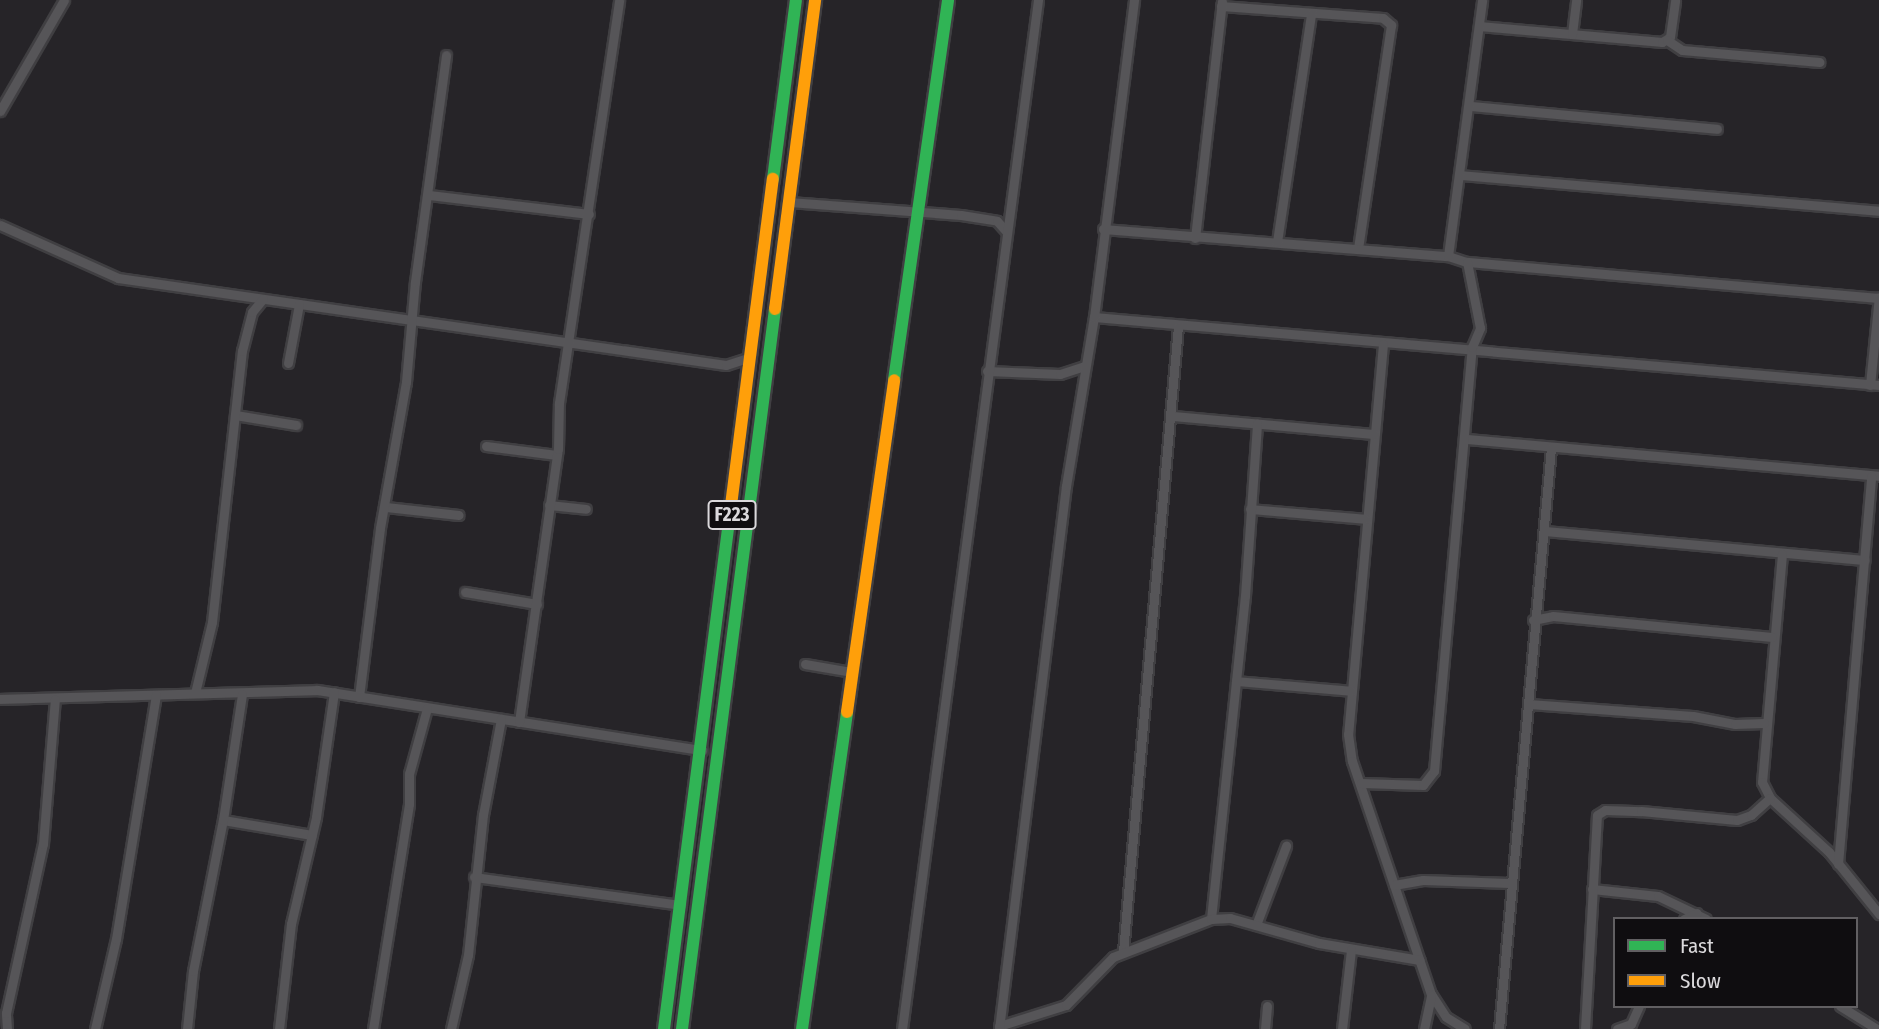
<!DOCTYPE html>
<html>
<head>
<meta charset="utf-8">
<style>
  body { margin:0 }
  #map { position:relative; width:1879px; height:1029px; overflow:hidden; background:#262428; font-family:"Fira Sans Condensed",sans-serif }
  div>[style] { position:absolute }
  [style*='--x'] { left:calc(var(--x)*1px); top:calc(var(--y)*1px); width:calc(var(--w)*1px); rotate:calc(var(--a)*1deg) }
  .roads { filter:drop-shadow(2px 0 #403f42) drop-shadow(-2px 0 #403f42) drop-shadow(0 2px #403f42) drop-shadow(0 -2px #403f42) }
  .street>* { height:9px; margin:-4.5px; padding:0 4.5px; transform-origin:4.5px; border-radius:4.5px; background:#565558 }
  .fast>* { height:12px; margin:-6px; padding:0 6px; transform-origin:6px; border-radius:6px; background:#30b455 }
  .slow>* { height:12px; margin:-6px; padding:0 6px; transform-origin:6px; border-radius:6px; background:#ff9f0a }
  span { translate:-50% -50%; white-space:nowrap; text-align:center; line-height:1.15; -webkit-text-stroke:7px #0f0d10; paint-order:stroke }
  .shield-label span { padding:2px 5px; background:#0f0d10; border:2px solid; border-radius:5px; -webkit-text-stroke-width:0 }
  .shield-label { font-size:19px; color:#dbd9dc; font-weight:700 }
  .legend { position:absolute; left:1613px; top:917px; width:245px; height:91px; box-sizing:border-box; background:#0f0d10; border:2px solid #615f62; margin:0; padding:9px 12px; list-style:none; font-size:21px; color:#dbd9dc }
  .legend li { display:flex; align-items:center; gap:14px; height:35px }
  .legend b { width:35px; border:2px solid #615f62 }
</style>
</head>
<body>
<div id="map">
  <div class="roads">
    <div class="street">
      <div style="--x:1221;--y:6;--w:162;--a:4.2"></div>
      <div style="--x:1383;--y:18;--w:11;--a:41"></div>
      <div style="--x:1391;--y:25;--w:226;--a:98.4"></div>
      <div style="--x:1479;--y:26;--w:184;--a:5"></div>
      <div style="--x:1662;--y:42;--w:9;--a:-32"></div>
      <div style="--x:1670;--y:37;--w:37;--a:-82"></div>
      <div style="--x:1572;--y:34;--w:34;--a:-83"></div>
      <div style="--x:1667;--y:40;--w:18;--a:34"></div>
      <div style="--x:1682;--y:50;--w:138;--a:5"></div>
      <div style="--x:1470;--y:106;--w:248;--a:5.3"></div>
      <div style="--x:0;--y:111;--w:128;--a:-60"></div>
      <div style="--x:1460;--y:175;--w:421;--a:4.9"></div>
      <div style="--x:429;--y:195;--w:161;--a:6.8"></div>
      <div style="--x:789;--y:202;--w:172;--a:4.3"></div>
      <div style="--x:961;--y:215;--w:36;--a:9"></div>
      <div style="--x:997;--y:221;--w:13;--a:48"></div>
      <div style="--x:0;--y:225;--w:129;--a:24.2"></div>
      <div style="--x:118;--y:278;--w:614;--a:8.14"></div>
      <div style="--x:726;--y:365;--w:26;--a:-18"></div>
      <div style="--x:1103;--y:229;--w:346;--a:4.5"></div>
      <div style="--x:1448;--y:256;--w:20;--a:18"></div>
      <div style="--x:1467;--y:262;--w:414;--a:5"></div>
      <div style="--x:1195;--y:238;--w:238;--a:-83.5"></div>
      <div style="--x:1277;--y:242;--w:231;--a:-81.5"></div>
      <div style="--x:1448;--y:256;--w:258;--a:-82.4"></div>
      <div style="--x:1094;--y:317;--w:788;--a:4.95"></div>
      <div style="--x:1383;--y:344;--w:392;--a:95.1"></div>
      <div style="--x:1348;--y:734;--w:27;--a:82"></div>
      <div style="--x:1352;--y:761;--w:246;--a:71.3"></div>
      <div style="--x:1431;--y:994;--w:27;--a:57"></div>
      <div style="--x:1446;--y:1017;--w:22;--a:32"></div>
      <div style="--x:288;--y:363;--w:60;--a:-79.4"></div>
      <div style="--x:987;--y:371;--w:73;--a:2.4"></div>
      <div style="--x:1060;--y:374;--w:25;--a:-18"></div>
      <div style="--x:1870;--y:385;--w:88;--a:-84.2"></div>
      <div style="--x:235;--y:415;--w:62;--a:9.3"></div>
      <div style="--x:1172;--y:416;--w:203;--a:5.1"></div>
      <div style="--x:1466;--y:439;--w:415;--a:5.1"></div>
      <div style="--x:486;--y:446;--w:71;--a:7.3"></div>
      <div style="--x:549;--y:505;--w:37;--a:6"></div>
      <div style="--x:386;--y:507;--w:73;--a:6.3"></div>
      <div style="--x:1250;--y:509;--w:116;--a:4.9"></div>
      <div style="--x:1544;--y:531;--w:322;--a:5.2"></div>
      <div style="--x:1782;--y:554;--w:229;--a:95"></div>
      <div style="--x:1762;--y:782;--w:18;--a:63"></div>
      <div style="--x:1770;--y:798;--w:80;--a:42.5"></div>
      <div style="--x:1829;--y:852;--w:80;--a:51.1"></div>
      <div style="--x:465;--y:592;--w:73;--a:9.5"></div>
      <div style="--x:1533;--y:620;--w:20;--a:-11"></div>
      <div style="--x:1553;--y:616;--w:220;--a:5.5"></div>
      <div style="--x:805;--y:664;--w:48;--a:9.7"></div>
      <div style="--x:1236;--y:681;--w:116;--a:4.9"></div>
      <div style="--x:195;--y:693;--w:73;--a:-76.5"></div>
      <div style="--x:212;--y:622;--w:273;--a:-83.7"></div>
      <div style="--x:242;--y:351;--w:40;--a:-75.6"></div>
      <div style="--x:252;--y:312;--w:17;--a:-50"></div>
      <div style="--x:359;--y:697;--w:170;--a:-82.9"></div>
      <div style="--x:380;--y:528;--w:148;--a:-79.9"></div>
      <div style="--x:406;--y:382;--w:100;--a:-84.9"></div>
      <div style="--x:415;--y:282;--w:229;--a:-82.2"></div>
      <div style="--x:0;--y:699;--w:317;--a:-1.6"></div>
      <div style="--x:317;--y:690;--w:390;--a:8.9"></div>
      <div style="--x:1529;--y:704;--w:164;--a:4.2"></div>
      <div style="--x:1693;--y:716;--w:43;--a:10.8"></div>
      <div style="--x:1735;--y:724;--w:29;--a:-2"></div>
      <div style="--x:519;--y:722;--w:276;--a:-81.9"></div>
      <div style="--x:558;--y:449;--w:46;--a:-88.8"></div>
      <div style="--x:559;--y:403;--w:407;--a:-81.5"></div>
      <div style="--x:1361;--y:783;--w:62;--a:1.8"></div>
      <div style="--x:1423;--y:785;--w:18;--a:-52"></div>
      <div style="--x:1434;--y:771;--w:426;--a:-84.9"></div>
      <div style="--x:1472;--y:347;--w:21;--a:-67"></div>
      <div style="--x:1480;--y:328;--w:67;--a:-101.1"></div>
      <div style="--x:223;--y:820;--w:90;--a:9.6"></div>
      <div style="--x:1838;--y:864;--w:389;--a:-85.1"></div>
      <div style="--x:474;--y:877;--w:209;--a:7.7"></div>
      <div style="--x:1394;--y:885;--w:29;--a:-10"></div>
      <div style="--x:1423;--y:880;--w:86;--a:2"></div>
      <div style="--x:1592;--y:889;--w:66;--a:6.1"></div>
      <div style="--x:1658;--y:896;--w:53;--a:25.6"></div>
      <div style="--x:1211;--y:919;--w:325;--a:-84"></div>
      <div style="--x:1245;--y:596;--w:173;--a:-86"></div>
      <div style="--x:1684;--y:919;--w:14;--a:-25"></div>
      <div style="--x:1256;--y:925;--w:85;--a:-69.2"></div>
      <div style="--x:1123;--y:952;--w:628;--a:-84.98"></div>
      <div style="--x:1840;--y:1006;--w:44;--a:31.9"></div>
      <div style="--x:999;--y:1026;--w:70;--a:-17.4"></div>
      <div style="--x:1066;--y:1005;--w:67;--a:-45.6"></div>
      <div style="--x:1113;--y:957;--w:105;--a:-21.2"></div>
      <div style="--x:1211;--y:919;--w:19;--a:-3"></div>
      <div style="--x:1230;--y:918;--w:92;--a:15.7"></div>
      <div style="--x:1319;--y:943;--w:102;--a:9.6"></div>
      <div style="--x:7;--y:1029;--w:16;--a:-94"></div>
      <div style="--x:6;--y:1013;--w:173;--a:-77.7"></div>
      <div style="--x:43;--y:844;--w:145;--a:-85.3"></div>
      <div style="--x:95;--y:1029;--w:92;--a:-76.9"></div>
      <div style="--x:116;--y:939;--w:247;--a:-80.7"></div>
      <div style="--x:187;--y:1029;--w:58;--a:-84.1"></div>
      <div style="--x:193;--y:971;--w:154;--a:-78.8"></div>
      <div style="--x:223;--y:820;--w:127;--a:-81.4"></div>
      <div style="--x:279;--y:1029;--w:106;--a:-83.5"></div>
      <div style="--x:291;--y:924;--w:110;--a:-76.8"></div>
      <div style="--x:316;--y:817;--w:126;--a:-81.8"></div>
      <div style="--x:373;--y:1029;--w:228;--a:-80.9"></div>
      <div style="--x:409;--y:804;--w:30;--a:-90"></div>
      <div style="--x:409;--y:774;--w:68;--a:-74.7"></div>
      <div style="--x:451;--y:1029;--w:76;--a:-77.1"></div>
      <div style="--x:468;--y:955;--w:141;--a:-83.9"></div>
      <div style="--x:483;--y:815;--w:98;--a:-79.4"></div>
      <div style="--x:902;--y:1029;--w:1038;--a:-82.47"></div>
      <div style="--x:999;--y:1029;--w:547;--a:-82.97"></div>
      <div style="--x:1066;--y:486;--w:171;--a:-80.6"></div>
      <div style="--x:1094;--y:317;--w:320;--a:-82.8"></div>
      <div style="--x:1265;--y:1029;--w:23;--a:-85"></div>
      <div style="--x:1342;--y:1029;--w:80;--a:-83.5"></div>
      <div style="--x:1424;--y:1029;--w:34;--a:-78"></div>
      <div style="--x:1499;--y:1029;--w:584;--a:-84.89"></div>
      <div style="--x:1585;--y:1029;--w:214;--a:-86.8"></div>
      <div style="--x:1597;--y:815;--w:9;--a:-32"></div>
      <div style="--x:1605;--y:810;--w:36;--a:2"></div>
      <div style="--x:1641;--y:811;--w:96;--a:5.4"></div>
      <div style="--x:1737;--y:820;--w:15;--a:-20"></div>
      <div style="--x:1751;--y:815;--w:25;--a:-42"></div>
      <div style="--x:1617;--y:1029;--w:15;--a:-20"></div>
      <div style="--x:1631;--y:1024;--w:20;--a:-66"></div>
    </div>
    <div class="fast">
      <div style="--x:773;--y:179;--w:180;--a:-82.7"></div>
      <div style="--x:894;--y:380;--w:384;--a:-81.9"></div>
      <div style="--x:664;--y:1029;--w:520;--a:-82.71"></div>
      <div style="--x:682;--y:1029;--w:726;--a:-82.64"></div>
      <div style="--x:802;--y:1029;--w:320;--a:-81.9"></div>
    </div>
    <div class="slow">
      <div style="--x:775;--y:309;--w:312;--a:-82.6"></div>
      <div style="--x:730;--y:513;--w:337;--a:-82.7"></div>
      <div style="--x:847;--y:712;--w:335;--a:-81.9"></div>
    </div>
  </div>
  <div class="shield-label">
    <span style="left:732px;top:515px">F223</span>
  </div>
  <ul class="legend">
  <li><b style="height:9px;background:#30b455"></b>Fast</li>
  <li><b style="height:9px;background:#ff9f0a"></b>Slow</li>
  </ul>
</div>
</body>
</html>
